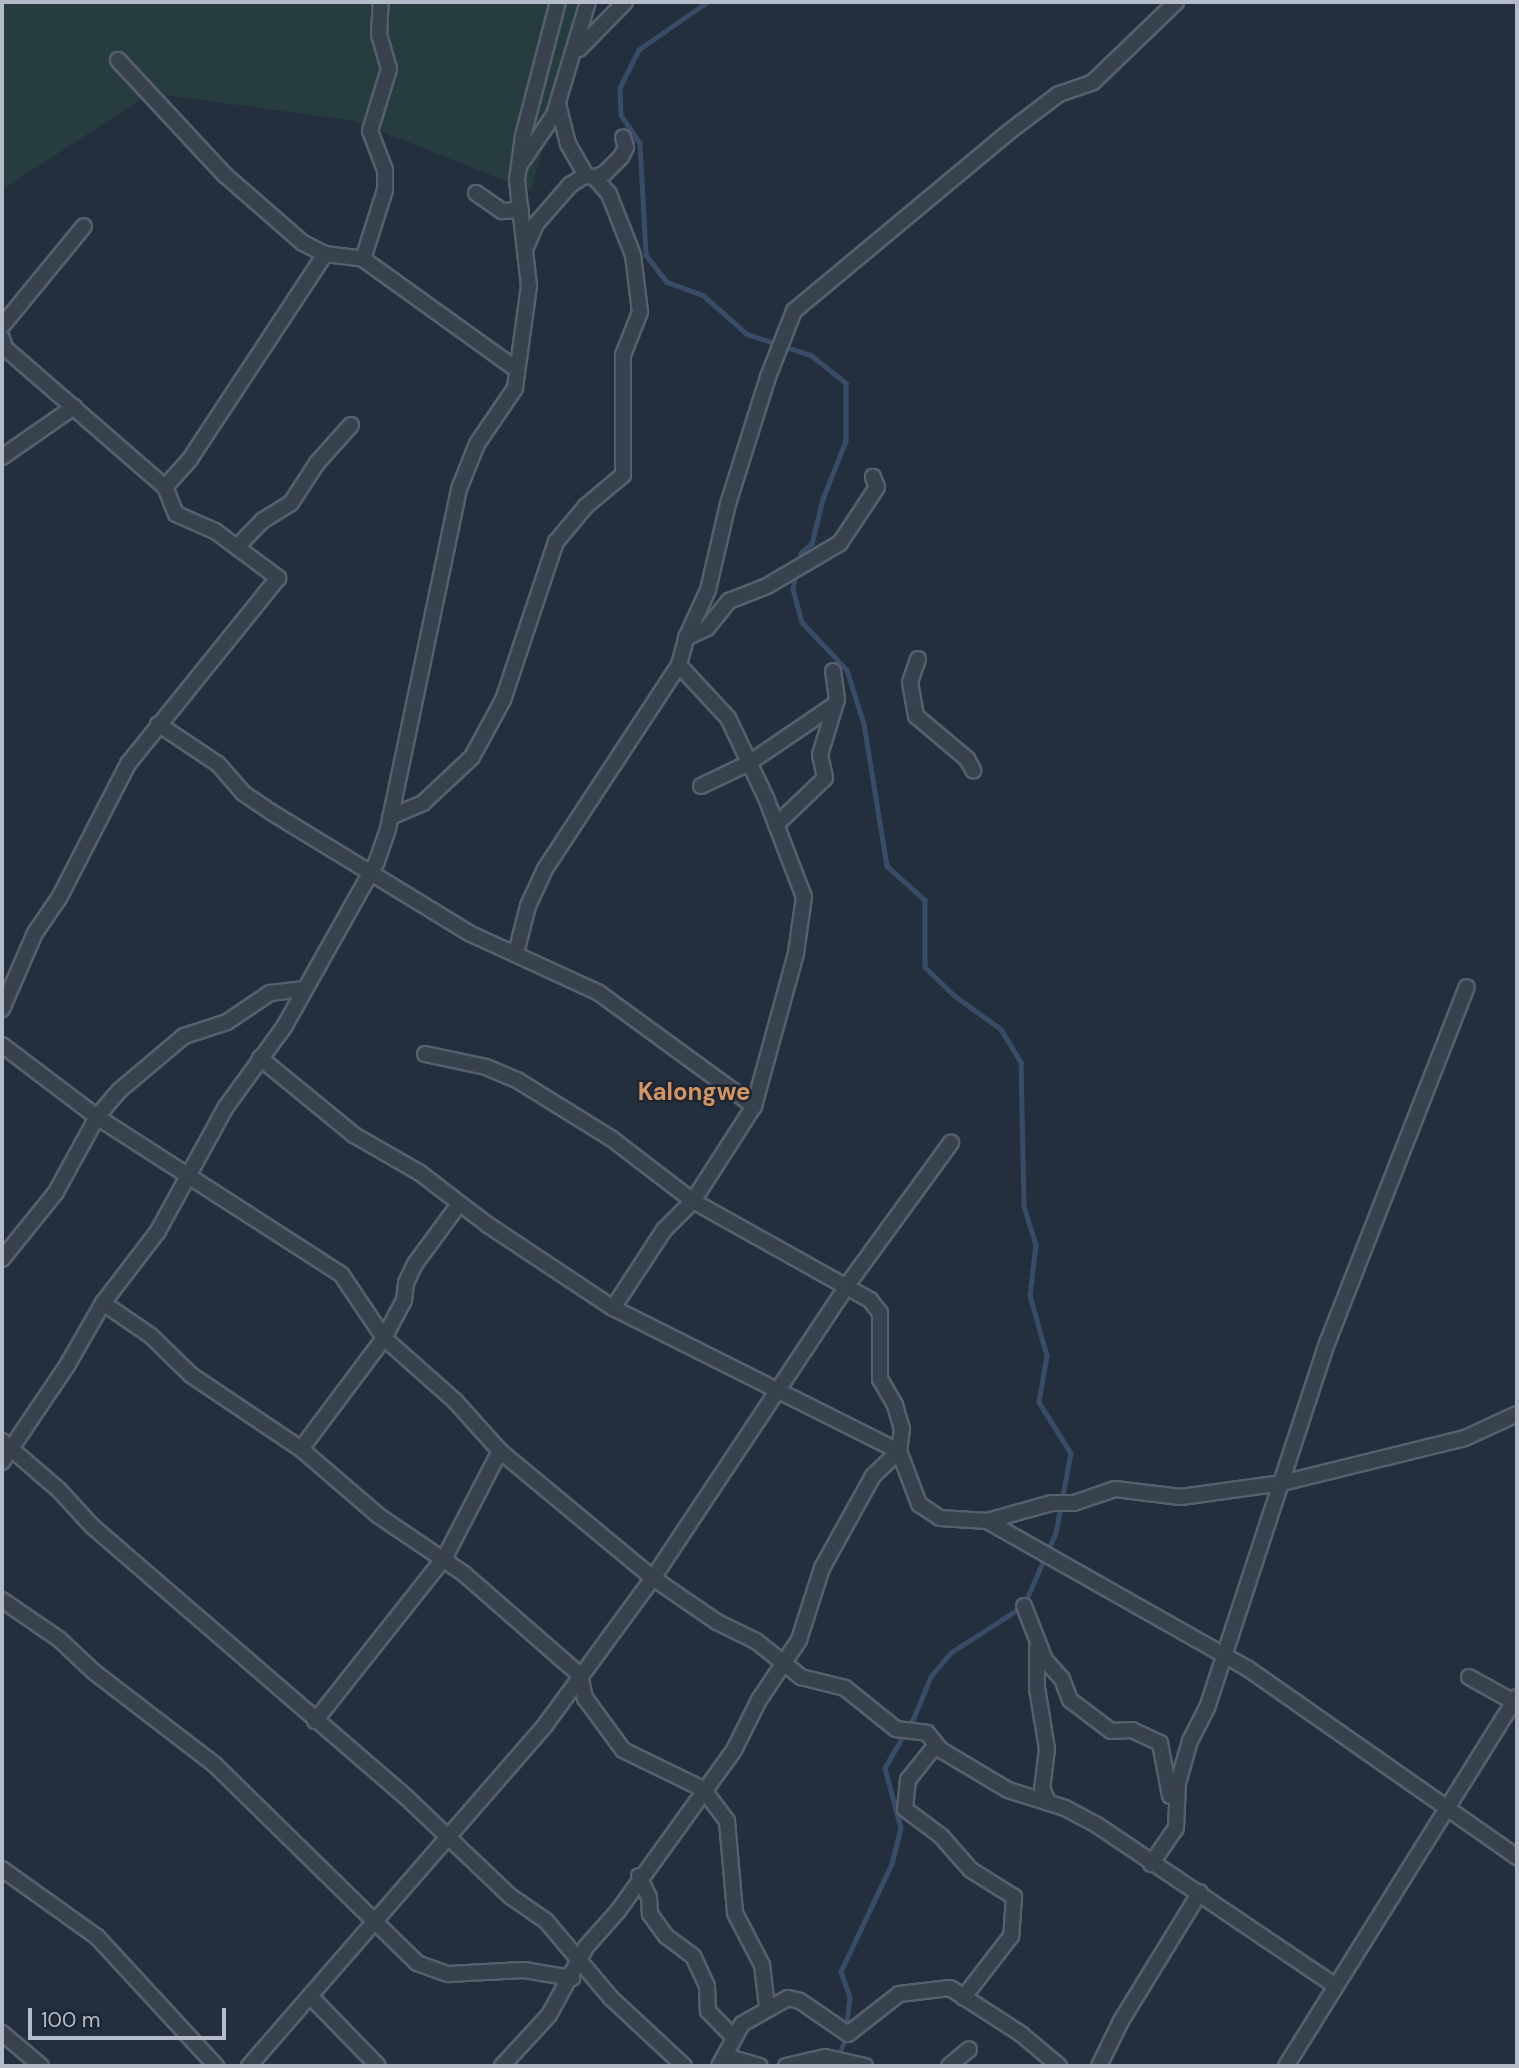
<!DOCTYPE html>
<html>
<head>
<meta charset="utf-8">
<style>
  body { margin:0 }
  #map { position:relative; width:1519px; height:2068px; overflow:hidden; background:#242f3e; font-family:"DM Sans",sans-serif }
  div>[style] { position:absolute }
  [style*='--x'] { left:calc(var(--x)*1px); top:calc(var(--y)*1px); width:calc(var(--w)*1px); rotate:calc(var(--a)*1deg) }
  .green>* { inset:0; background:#263c3f }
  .stream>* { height:4.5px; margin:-2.25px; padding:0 2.25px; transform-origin:2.25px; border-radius:2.25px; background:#394c67 }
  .roads { filter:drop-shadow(2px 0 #565f6c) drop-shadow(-2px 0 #565f6c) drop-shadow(0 2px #565f6c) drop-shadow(0 -2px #565f6c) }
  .street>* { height:14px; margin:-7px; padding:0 7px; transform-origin:7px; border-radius:7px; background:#38414e }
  span { translate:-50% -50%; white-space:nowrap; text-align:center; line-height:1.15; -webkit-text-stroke:5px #1d2633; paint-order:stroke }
  .quarter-label { font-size:24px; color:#d59563; font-weight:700 }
  .frame { position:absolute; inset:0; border:4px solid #b4bcc9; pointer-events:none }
  .scale { position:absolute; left:28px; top:2008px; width:198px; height:32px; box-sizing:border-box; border:4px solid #b4bcc9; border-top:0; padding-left:9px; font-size:21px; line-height:24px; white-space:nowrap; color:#b4bcc9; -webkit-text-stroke:5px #1d2633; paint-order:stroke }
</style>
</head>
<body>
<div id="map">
  <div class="green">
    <div style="clip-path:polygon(2px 2px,584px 2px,531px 191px,355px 121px,150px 93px,2px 190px)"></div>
  </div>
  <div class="stream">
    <div style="--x:708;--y:2;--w:84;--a:145.2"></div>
    <div style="--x:639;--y:50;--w:42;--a:116.6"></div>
    <div style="--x:620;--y:88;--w:27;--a:88"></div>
    <div style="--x:621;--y:115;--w:34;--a:56"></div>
    <div style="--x:640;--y:143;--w:112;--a:86.9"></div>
    <div style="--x:646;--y:255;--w:34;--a:52"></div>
    <div style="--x:667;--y:282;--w:38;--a:20"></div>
    <div style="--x:703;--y:295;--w:59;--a:41.6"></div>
    <div style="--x:747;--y:334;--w:67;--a:18.2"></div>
    <div style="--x:811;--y:355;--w:45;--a:38.7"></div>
    <div style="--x:846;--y:383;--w:58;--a:90"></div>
    <div style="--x:846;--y:441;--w:62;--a:111.6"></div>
    <div style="--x:823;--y:499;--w:46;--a:103.7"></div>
    <div style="--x:812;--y:544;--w:14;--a:141"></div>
    <div style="--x:801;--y:553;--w:9;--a:103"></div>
    <div style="--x:796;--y:574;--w:15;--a:101"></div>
    <div style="--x:793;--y:589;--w:34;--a:75"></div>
    <div style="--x:802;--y:622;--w:66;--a:46.8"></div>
    <div style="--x:847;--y:670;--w:57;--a:72.5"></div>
    <div style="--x:864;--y:724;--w:144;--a:80.8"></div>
    <div style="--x:887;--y:866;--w:51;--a:41.8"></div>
    <div style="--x:925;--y:900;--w:67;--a:90"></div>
    <div style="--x:925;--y:967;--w:42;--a:44"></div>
    <div style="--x:955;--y:996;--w:57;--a:35.7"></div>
    <div style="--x:1001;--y:1029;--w:39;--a:59"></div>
    <div style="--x:1021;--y:1062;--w:144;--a:88.8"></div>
    <div style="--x:1024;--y:1206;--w:41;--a:72.9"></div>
    <div style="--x:1036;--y:1245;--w:50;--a:96.8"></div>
    <div style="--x:1030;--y:1295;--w:63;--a:74.4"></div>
    <div style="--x:1047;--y:1356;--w:47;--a:99.9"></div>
    <div style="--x:1039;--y:1402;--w:60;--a:57.9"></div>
    <div style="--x:1071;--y:1453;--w:81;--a:100.6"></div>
    <div style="--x:1056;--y:1533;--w:80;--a:113.7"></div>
    <div style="--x:1024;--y:1606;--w:87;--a:147.2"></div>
    <div style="--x:951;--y:1653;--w:31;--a:130"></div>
    <div style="--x:931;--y:1677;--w:44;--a:112.5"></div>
    <div style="--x:914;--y:1718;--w:58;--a:120.1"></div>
    <div style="--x:885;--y:1768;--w:62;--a:75.1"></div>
    <div style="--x:901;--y:1828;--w:37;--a:104"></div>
    <div style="--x:892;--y:1864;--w:119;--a:115.3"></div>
    <div style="--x:841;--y:1972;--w:27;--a:70"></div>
    <div style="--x:850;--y:1997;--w:44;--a:96.5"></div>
    <div style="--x:845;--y:2041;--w:27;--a:114"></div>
  </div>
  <div class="roads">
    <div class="street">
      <div style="--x:579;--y:49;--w:66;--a:-45.6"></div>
      <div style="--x:118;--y:60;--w:157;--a:47.1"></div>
      <div style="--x:225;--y:175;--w:103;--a:41.1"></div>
      <div style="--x:303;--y:243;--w:25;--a:27"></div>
      <div style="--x:325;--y:254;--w:38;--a:7"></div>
      <div style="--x:363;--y:259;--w:188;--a:35.7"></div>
      <div style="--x:558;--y:104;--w:41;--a:76"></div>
      <div style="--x:568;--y:144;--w:36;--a:60"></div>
      <div style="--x:586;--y:175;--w:9;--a:18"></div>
      <div style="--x:595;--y:178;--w:11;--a:-27"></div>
      <div style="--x:605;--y:173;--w:23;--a:-45"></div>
      <div style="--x:621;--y:157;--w:11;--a:-63"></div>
      <div style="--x:626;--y:147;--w:10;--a:-107"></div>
      <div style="--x:519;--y:166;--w:62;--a:-55.5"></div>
      <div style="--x:554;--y:115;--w:118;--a:-73.3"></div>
      <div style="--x:476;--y:193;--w:32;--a:35"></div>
      <div style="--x:502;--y:211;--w:19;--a:-3"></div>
      <div style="--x:527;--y:245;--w:23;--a:-67"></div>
      <div style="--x:536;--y:224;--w:52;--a:-48.9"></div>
      <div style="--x:570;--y:185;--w:19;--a:-32"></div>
      <div style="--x:363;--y:259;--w:72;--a:-72.3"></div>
      <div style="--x:385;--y:190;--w:20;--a:-90"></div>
      <div style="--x:385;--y:170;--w:42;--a:-111"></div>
      <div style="--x:370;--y:131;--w:65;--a:-73"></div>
      <div style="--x:389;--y:69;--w:35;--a:-106"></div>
      <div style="--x:379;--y:35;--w:33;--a:-87"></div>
      <div style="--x:2;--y:326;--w:129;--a:-50.6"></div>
      <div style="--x:2;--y:338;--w:10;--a:73"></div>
      <div style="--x:5;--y:348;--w:212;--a:41"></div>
      <div style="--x:165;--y:487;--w:29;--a:68"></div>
      <div style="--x:176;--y:514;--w:43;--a:23.6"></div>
      <div style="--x:215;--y:531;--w:79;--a:36.7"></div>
      <div style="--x:278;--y:578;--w:239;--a:128.9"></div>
      <div style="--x:128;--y:764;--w:151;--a:117.2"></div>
      <div style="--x:59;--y:898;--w:42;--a:124.4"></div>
      <div style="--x:35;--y:933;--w:83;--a:113.5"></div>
      <div style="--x:2;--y:457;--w:88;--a:-34.8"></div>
      <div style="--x:165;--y:487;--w:38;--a:-48"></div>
      <div style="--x:190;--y:459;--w:245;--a:-56.6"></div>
      <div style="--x:237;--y:547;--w:36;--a:-46"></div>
      <div style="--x:262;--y:521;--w:34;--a:-32"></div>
      <div style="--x:291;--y:503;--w:48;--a:-57"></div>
      <div style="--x:317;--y:463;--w:51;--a:-48.2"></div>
      <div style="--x:686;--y:638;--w:23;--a:-25"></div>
      <div style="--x:707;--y:628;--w:35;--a:-51"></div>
      <div style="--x:729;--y:601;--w:41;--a:-21.5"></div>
      <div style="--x:767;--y:586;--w:85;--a:-30.5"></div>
      <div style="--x:840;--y:543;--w:67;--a:-56.5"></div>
      <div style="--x:877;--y:487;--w:11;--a:-112"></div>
      <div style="--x:918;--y:659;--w:24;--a:109"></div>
      <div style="--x:910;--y:682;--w:35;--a:80"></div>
      <div style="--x:916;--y:716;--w:67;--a:40.1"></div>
      <div style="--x:967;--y:759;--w:13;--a:61"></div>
      <div style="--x:158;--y:724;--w:72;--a:33.7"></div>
      <div style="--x:218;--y:764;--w:38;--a:49"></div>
      <div style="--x:243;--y:793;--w:34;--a:34"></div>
      <div style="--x:271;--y:812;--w:234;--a:31.4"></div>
      <div style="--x:471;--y:934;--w:141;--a:24.7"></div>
      <div style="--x:599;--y:993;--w:192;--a:36.1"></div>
      <div style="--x:701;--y:786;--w:53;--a:-25.6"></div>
      <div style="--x:749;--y:763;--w:103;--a:-34.3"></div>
      <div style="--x:390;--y:817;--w:36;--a:-23"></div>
      <div style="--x:423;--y:803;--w:67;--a:-43.2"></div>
      <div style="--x:472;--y:757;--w:65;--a:-61.5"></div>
      <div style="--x:503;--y:700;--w:167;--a:-71.5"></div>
      <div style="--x:556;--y:542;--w:47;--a:-50.2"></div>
      <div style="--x:586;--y:506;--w:48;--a:-40"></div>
      <div style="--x:623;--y:475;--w:120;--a:-90"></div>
      <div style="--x:623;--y:355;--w:46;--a:-68.4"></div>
      <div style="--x:640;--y:312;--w:57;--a:-97"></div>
      <div style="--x:633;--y:255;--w:66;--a:-111.5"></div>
      <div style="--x:609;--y:194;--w:21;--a:-131"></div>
      <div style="--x:776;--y:825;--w:68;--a:-43.8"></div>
      <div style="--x:825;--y:778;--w:24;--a:-102"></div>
      <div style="--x:820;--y:755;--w:59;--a:-73.1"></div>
      <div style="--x:837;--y:699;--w:28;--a:-98"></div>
      <div style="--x:516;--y:953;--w:49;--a:-75.7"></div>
      <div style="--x:528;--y:906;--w:41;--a:-65.3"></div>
      <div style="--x:545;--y:869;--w:244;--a:-56.7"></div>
      <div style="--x:679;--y:665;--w:28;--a:-75"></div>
      <div style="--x:686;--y:638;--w:53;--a:-65.4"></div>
      <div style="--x:708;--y:590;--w:88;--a:-76.9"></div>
      <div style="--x:728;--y:504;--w:133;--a:-72.5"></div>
      <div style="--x:768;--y:377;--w:71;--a:-68.5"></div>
      <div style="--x:794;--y:311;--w:281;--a:-39.8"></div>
      <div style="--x:1010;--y:131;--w:61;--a:-37.1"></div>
      <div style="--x:1059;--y:94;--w:36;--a:-19"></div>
      <div style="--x:1093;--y:82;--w:115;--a:-43.9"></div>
      <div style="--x:2;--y:1045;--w:119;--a:37.2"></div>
      <div style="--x:97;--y:1117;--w:290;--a:32.8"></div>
      <div style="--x:341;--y:1274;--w:77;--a:56.1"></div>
      <div style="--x:384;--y:1338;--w:95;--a:41.6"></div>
      <div style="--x:455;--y:1401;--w:67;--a:48"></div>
      <div style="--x:500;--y:1451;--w:199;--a:39.7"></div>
      <div style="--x:653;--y:1578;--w:78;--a:34.5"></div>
      <div style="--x:717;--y:1622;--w:43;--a:26"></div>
      <div style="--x:756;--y:1641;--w:58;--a:38.7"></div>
      <div style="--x:801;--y:1677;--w:45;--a:14"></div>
      <div style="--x:845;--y:1688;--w:65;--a:38.8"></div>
      <div style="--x:896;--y:1729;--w:31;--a:7"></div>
      <div style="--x:927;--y:1733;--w:22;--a:51"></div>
      <div style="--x:941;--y:1750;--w:78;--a:30.8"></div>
      <div style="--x:1008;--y:1790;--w:60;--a:17.5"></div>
      <div style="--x:1065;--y:1808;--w:36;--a:28"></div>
      <div style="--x:1097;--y:1825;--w:286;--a:34"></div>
      <div style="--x:425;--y:1054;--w:62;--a:12"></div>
      <div style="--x:486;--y:1067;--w:34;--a:23"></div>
      <div style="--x:517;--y:1080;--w:112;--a:31.8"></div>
      <div style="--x:612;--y:1139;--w:102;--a:37.4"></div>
      <div style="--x:693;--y:1201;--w:203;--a:29.2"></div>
      <div style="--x:870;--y:1300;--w:16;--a:52"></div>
      <div style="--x:880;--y:1313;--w:66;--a:90"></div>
      <div style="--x:880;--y:1379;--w:30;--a:60"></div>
      <div style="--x:895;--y:1405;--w:25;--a:74"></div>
      <div style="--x:902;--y:1429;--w:22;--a:98"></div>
      <div style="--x:899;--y:1451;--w:57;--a:69.3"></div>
      <div style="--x:919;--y:1504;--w:25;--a:34"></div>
      <div style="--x:940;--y:1518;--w:47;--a:3.7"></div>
      <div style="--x:987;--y:1521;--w:299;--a:29.5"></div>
      <div style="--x:1247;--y:1668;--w:330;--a:35"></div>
      <div style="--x:260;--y:1058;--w:122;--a:39.3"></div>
      <div style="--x:354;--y:1135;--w:76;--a:29.9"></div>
      <div style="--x:420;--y:1173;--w:86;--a:37.4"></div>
      <div style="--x:488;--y:1225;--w:150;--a:33.6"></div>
      <div style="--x:613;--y:1308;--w:320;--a:26.6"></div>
      <div style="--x:2;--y:1259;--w:86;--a:-51.1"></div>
      <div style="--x:56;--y:1192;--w:85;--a:-61.3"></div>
      <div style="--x:97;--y:1117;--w:35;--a:-50"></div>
      <div style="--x:120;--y:1090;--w:84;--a:-40.2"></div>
      <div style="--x:184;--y:1036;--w:45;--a:-18"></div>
      <div style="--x:227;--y:1022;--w:52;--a:-34"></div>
      <div style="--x:270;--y:993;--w:32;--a:-7"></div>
      <div style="--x:103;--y:1303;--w:58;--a:34.5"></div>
      <div style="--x:151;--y:1336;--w:56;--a:44.3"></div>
      <div style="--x:191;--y:1375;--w:133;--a:33.9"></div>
      <div style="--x:301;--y:1449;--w:103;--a:40.7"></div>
      <div style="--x:379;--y:1516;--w:102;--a:34.2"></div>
      <div style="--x:463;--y:1573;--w:155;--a:41.1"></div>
      <div style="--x:580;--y:1675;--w:24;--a:78"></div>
      <div style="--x:585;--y:1698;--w:64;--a:53.8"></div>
      <div style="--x:623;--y:1750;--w:89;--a:26"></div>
      <div style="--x:703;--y:1789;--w:40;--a:53"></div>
      <div style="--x:727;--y:1821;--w:92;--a:85"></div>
      <div style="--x:735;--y:1913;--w:59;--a:62.6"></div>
      <div style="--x:762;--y:1965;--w:42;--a:83.2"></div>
      <div style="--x:613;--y:1308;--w:93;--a:-56.8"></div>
      <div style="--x:664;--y:1230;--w:41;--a:-45"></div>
      <div style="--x:693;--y:1201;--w:113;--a:-57.3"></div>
      <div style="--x:754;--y:1106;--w:159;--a:-74.6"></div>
      <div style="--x:796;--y:953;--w:57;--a:-81.9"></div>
      <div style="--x:804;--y:897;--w:106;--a:-111"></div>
      <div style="--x:766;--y:798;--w:89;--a:-115.4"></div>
      <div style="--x:728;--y:718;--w:72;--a:-132.8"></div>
      <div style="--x:2;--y:1441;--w:75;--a:40.7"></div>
      <div style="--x:59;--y:1490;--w:49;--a:47.5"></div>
      <div style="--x:92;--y:1526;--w:415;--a:40.8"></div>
      <div style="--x:406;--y:1797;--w:144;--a:43.6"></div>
      <div style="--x:510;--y:1896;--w:44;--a:34.8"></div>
      <div style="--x:546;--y:1921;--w:101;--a:49.8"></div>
      <div style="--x:611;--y:1998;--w:100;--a:43"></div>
      <div style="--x:301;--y:1449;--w:139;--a:-53.2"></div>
      <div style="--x:384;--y:1338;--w:43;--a:-62.2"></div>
      <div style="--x:404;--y:1300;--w:17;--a:-83"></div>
      <div style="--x:406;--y:1283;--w:21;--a:-65"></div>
      <div style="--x:415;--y:1264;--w:74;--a:-53.7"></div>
      <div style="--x:2;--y:1462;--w:118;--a:-56"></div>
      <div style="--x:68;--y:1364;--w:70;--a:-60.2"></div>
      <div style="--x:103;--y:1303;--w:91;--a:-52.6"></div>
      <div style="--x:158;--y:1231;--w:141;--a:-61.3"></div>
      <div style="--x:226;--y:1107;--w:99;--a:-54.1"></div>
      <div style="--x:284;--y:1027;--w:190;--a:-60.7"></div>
      <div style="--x:377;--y:861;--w:34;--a:-71"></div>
      <div style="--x:388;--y:829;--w:347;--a:-78.2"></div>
      <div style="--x:459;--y:489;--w:48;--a:-68.2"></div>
      <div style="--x:477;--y:444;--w:68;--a:-55.8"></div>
      <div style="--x:515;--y:388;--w:103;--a:-82.2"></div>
      <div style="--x:529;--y:286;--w:107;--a:-96.5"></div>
      <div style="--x:517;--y:180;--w:44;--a:-82.2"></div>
      <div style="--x:523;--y:136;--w:138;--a:-75.4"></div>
      <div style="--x:987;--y:1521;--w:67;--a:-15.5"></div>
      <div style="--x:1052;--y:1503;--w:22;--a:0"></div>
      <div style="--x:1074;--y:1503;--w:43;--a:-18.9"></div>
      <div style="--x:1115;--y:1489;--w:66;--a:6.9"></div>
      <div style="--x:1181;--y:1497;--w:102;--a:-7.9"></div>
      <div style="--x:1282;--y:1483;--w:188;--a:-13.8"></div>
      <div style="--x:1465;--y:1438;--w:57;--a:-24.8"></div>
      <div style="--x:2;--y:1600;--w:69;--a:34.4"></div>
      <div style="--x:59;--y:1639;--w:48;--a:43.3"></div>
      <div style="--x:94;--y:1672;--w:151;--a:37.5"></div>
      <div style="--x:214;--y:1764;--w:284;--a:44.4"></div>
      <div style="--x:417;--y:1963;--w:33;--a:20"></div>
      <div style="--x:448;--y:1974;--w:76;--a:-3"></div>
      <div style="--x:524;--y:1970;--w:49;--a:9.5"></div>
      <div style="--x:1024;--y:1606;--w:58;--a:68.7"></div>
      <div style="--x:1045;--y:1660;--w:25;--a:48"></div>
      <div style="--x:1062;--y:1679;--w:22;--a:69"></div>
      <div style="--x:1070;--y:1700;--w:51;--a:37.1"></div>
      <div style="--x:1111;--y:1731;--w:21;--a:-3"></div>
      <div style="--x:1132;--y:1730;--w:31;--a:25"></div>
      <div style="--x:1160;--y:1743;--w:54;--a:79.3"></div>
      <div style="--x:1037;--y:1648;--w:40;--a:90"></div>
      <div style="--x:1037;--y:1688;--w:62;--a:80.7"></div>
      <div style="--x:1047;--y:1749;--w:39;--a:97"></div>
      <div style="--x:1042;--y:1788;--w:15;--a:67"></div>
      <div style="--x:1469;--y:1677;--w:51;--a:29.1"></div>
      <div style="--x:315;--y:1721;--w:209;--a:-51.6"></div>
      <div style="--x:445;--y:1557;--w:119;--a:-62.6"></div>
      <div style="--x:935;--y:1746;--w:43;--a:128.5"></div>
      <div style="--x:908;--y:1780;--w:29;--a:96"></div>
      <div style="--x:905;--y:1809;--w:45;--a:36.9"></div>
      <div style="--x:941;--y:1836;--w:45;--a:48.6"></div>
      <div style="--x:971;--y:1870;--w:51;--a:32.1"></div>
      <div style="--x:1014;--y:1897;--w:39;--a:94"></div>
      <div style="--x:1011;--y:1936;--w:78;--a:127.7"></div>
      <div style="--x:1151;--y:1864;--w:44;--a:-55.2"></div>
      <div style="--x:1176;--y:1828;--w:45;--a:-87.5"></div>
      <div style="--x:1178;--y:1783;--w:44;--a:-74.1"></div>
      <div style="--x:1190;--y:1741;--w:37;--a:-63"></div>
      <div style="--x:1207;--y:1708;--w:386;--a:-71.8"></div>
      <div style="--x:1328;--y:1341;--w:380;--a:-68.6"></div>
      <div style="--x:2;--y:1869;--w:117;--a:35.6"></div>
      <div style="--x:97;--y:1937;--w:176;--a:47.3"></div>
      <div style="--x:639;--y:1876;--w:23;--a:65"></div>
      <div style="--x:649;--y:1897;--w:17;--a:87"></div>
      <div style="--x:650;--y:1914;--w:27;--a:54"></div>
      <div style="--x:666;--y:1936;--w:34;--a:37"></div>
      <div style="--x:693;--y:1956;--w:33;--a:65"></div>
      <div style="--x:707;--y:1986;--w:25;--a:88"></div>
      <div style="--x:708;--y:2011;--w:35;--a:46"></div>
      <div style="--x:311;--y:1997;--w:96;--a:45.8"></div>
      <div style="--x:2;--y:2033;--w:51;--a:40.2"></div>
      <div style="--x:725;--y:2056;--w:36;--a:16"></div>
      <div style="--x:249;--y:2066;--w:453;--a:-49"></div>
      <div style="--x:546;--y:1724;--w:181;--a:-53.8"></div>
      <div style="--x:653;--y:1578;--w:353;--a:-56.4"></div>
      <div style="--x:848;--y:1284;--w:175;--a:-53.9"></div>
      <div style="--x:502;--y:2066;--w:69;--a:-47.3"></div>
      <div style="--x:549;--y:2015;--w:77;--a:-61.4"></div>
      <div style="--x:586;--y:1947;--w:48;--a:-48.4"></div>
      <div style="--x:618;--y:1911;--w:198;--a:-54.2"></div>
      <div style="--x:734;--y:1750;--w:56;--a:-63.4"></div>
      <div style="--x:759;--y:1700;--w:72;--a:-56.3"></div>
      <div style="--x:799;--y:1640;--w:76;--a:-72.3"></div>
      <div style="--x:822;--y:1568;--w:105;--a:-61"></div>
      <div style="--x:873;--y:1476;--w:36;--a:-44"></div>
      <div style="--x:719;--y:2066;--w:48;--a:-61.3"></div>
      <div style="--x:742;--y:2024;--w:53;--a:-29.5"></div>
      <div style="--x:788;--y:1998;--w:12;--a:14"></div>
      <div style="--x:800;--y:2001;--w:58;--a:34.5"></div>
      <div style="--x:848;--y:2034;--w:65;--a:-38.1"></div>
      <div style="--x:899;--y:1994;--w:51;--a:-6.7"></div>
      <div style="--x:950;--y:1988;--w:85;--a:32.9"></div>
      <div style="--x:1021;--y:2034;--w:50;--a:40.1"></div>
      <div style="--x:786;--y:2066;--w:40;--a:-13"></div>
      <div style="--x:825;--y:2057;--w:41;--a:12.7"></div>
      <div style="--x:949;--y:2066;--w:26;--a:-40"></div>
      <div style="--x:1099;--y:2066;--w:50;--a:-63.9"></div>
      <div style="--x:1121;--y:2021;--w:151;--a:-58.5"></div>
      <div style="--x:1286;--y:2066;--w:435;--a:-58"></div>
    </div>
  </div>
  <div class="quarter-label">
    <span style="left:694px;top:1092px">Kalongwe</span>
  </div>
  <div class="frame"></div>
  <div class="scale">100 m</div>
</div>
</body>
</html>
